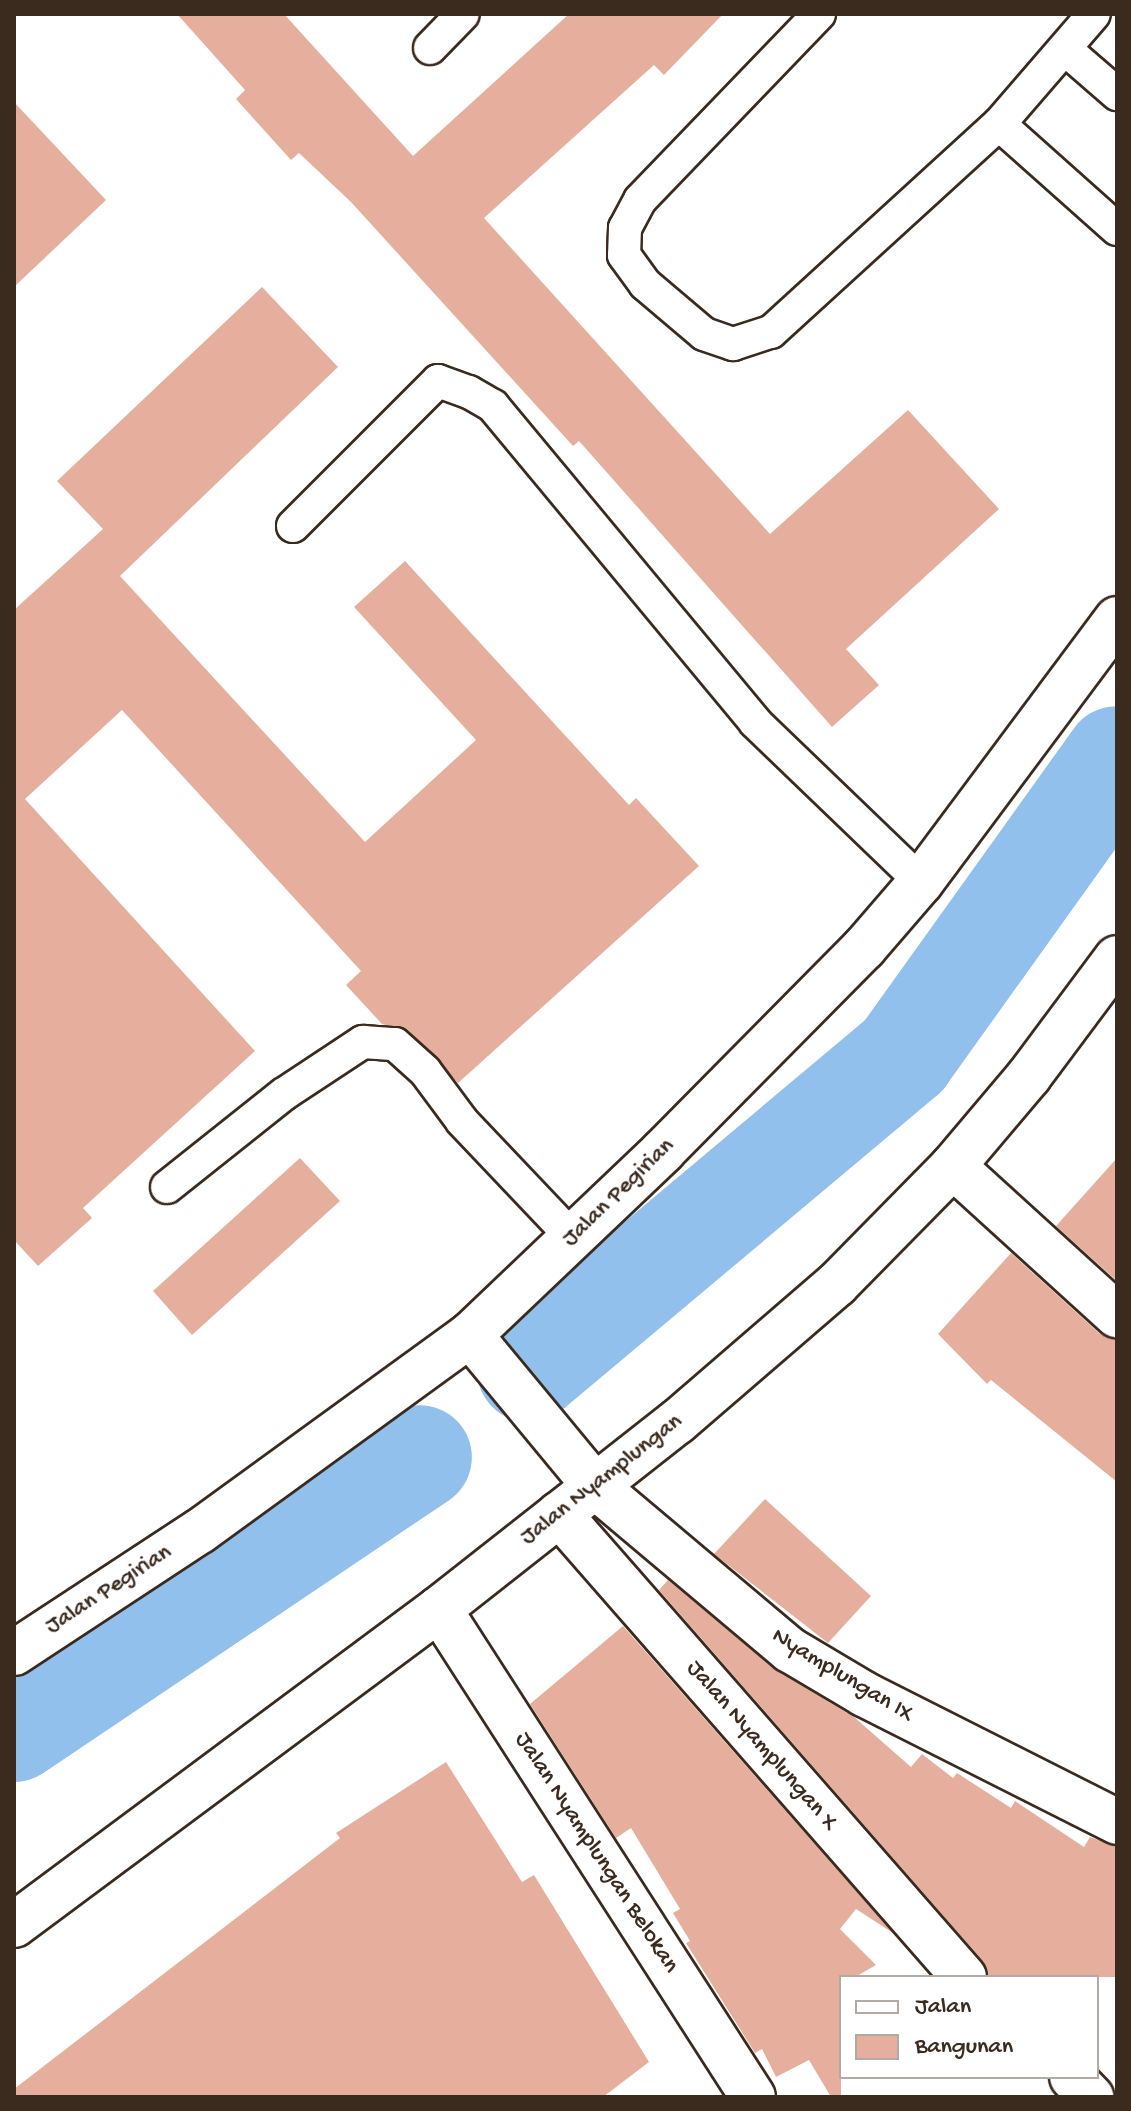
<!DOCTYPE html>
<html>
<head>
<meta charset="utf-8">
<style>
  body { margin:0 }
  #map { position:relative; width:1131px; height:2111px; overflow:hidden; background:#fff; font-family:"Gochi Hand",sans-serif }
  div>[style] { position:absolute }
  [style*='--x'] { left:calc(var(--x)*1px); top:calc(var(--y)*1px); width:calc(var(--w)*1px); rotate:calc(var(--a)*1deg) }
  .river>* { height:104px; margin:-52px; padding:0 52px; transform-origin:52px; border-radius:52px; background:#92c0ec }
  .building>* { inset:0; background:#e6af9d }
  .roads { filter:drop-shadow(2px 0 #3b2a1e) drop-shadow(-2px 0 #3b2a1e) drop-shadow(0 2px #3b2a1e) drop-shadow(0 -2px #3b2a1e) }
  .service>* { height:32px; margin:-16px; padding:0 16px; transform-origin:16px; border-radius:16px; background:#fff }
  .minor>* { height:44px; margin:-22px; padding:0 22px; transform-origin:22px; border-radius:22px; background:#fff }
  .tertiary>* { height:44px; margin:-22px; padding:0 22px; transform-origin:22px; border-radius:22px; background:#fff }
  .secondary>* { height:44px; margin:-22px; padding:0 22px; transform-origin:22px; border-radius:22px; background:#fff }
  span { translate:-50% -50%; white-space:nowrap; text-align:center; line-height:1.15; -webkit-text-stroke:7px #fff; paint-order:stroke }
  .street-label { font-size:24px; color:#3b2a1e }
  .frame { position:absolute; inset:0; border:16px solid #3b2a1e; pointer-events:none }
  .legend { position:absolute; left:839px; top:1975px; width:260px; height:104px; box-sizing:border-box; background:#fff; border:2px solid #b1aaa5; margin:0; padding:10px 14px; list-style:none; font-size:24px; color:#3b2a1e }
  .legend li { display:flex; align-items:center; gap:16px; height:40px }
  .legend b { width:40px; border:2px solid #b1aaa5 }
</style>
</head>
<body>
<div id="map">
  <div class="river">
    <div style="--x:529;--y:1370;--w:490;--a:-40"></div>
    <div style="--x:904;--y:1055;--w:365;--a:-54.4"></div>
    <div style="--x:14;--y:1730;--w:489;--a:-33.9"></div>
  </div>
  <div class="building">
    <div style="clip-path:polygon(177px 14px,284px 14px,413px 156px,569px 14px,723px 14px,664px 75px,654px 65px,484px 218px,770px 534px,908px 410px,999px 509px,846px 649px,879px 685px,832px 727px,579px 441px,573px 446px,351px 202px,299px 153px,291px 160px,236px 99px,245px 90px)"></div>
    <div style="clip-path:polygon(14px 102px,106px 200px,14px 287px)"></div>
    <div style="clip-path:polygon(262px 287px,338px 367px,120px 576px,365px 842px,476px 740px,354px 607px,405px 561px,629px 805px,636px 798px,699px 866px,458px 1083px,408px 1030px,382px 1024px,346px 985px,361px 971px,122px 710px,25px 799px,255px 1051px,83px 1208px,92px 1218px,38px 1266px,14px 1240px,14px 610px,103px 529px,57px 481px)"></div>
    <div style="clip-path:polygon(300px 1158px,340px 1201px,192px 1335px,153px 1291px)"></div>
    <div style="clip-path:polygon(1117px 1158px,1117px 1281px,1056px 1226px)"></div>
    <div style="clip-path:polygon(1011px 1253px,1100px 1334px,1117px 1339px,1117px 1482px,991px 1380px,987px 1384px,938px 1334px)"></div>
    <div style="clip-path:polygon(765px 1499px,871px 1596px,828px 1643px,714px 1554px)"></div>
    <div style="clip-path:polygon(668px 1580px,774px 1669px,854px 1717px,911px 1767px,922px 1754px,953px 1778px,957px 1773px,1011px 1808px,1015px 1801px,1084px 1847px,1090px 1837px,1117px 1847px,1117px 1977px,988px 1977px,983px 1961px,659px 1590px)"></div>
    <div style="clip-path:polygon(623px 1626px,893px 1933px,856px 1909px,840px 1929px,876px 1965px,855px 1977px,841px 1977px,841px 2097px,831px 2097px,809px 2060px,776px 2077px,762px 2049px,755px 2053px,686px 1943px,690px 1941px,673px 1913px,680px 1909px,631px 1828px,616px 1838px,530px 1704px)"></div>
    <div style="clip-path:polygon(446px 1762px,522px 1882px,534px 1875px,649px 2062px,603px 2097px,14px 2097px,14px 2089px,340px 1838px,336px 1833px)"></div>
  </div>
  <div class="roads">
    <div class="service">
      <div style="--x:819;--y:14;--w:258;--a:133.9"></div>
      <div style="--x:640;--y:200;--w:32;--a:118"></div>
      <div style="--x:625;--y:228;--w:27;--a:92"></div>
      <div style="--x:624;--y:255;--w:36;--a:54"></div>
      <div style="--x:645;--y:284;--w:77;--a:40.3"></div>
      <div style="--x:704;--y:334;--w:31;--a:19"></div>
      <div style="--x:733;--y:344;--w:40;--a:-18"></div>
      <div style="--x:771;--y:332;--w:309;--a:-42.4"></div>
      <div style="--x:999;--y:124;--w:145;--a:-49.2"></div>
      <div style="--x:430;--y:48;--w:47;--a:-45.9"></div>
      <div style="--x:1065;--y:49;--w:69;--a:40.9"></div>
      <div style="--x:999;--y:124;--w:158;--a:41.7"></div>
      <div style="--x:293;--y:526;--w:205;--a:-45"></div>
      <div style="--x:438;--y:381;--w:33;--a:20"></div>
      <div style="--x:469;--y:392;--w:28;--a:30"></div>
      <div style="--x:493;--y:406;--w:410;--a:50.3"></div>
      <div style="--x:755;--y:722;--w:231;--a:43.9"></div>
      <div style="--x:167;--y:1187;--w:149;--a:-38.5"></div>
      <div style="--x:284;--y:1094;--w:95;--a:-33.4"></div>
      <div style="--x:363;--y:1042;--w:32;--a:4"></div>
      <div style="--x:395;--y:1044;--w:40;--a:42"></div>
      <div style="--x:425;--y:1071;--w:62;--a:53.5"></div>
      <div style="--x:462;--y:1121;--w:160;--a:46.5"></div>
    </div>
    <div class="minor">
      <div style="--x:953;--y:1166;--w:222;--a:42.3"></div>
      <div style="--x:595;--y:1486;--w:255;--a:40.1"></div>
      <div style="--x:790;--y:1650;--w:86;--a:30.7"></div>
      <div style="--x:864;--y:1694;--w:284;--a:26.8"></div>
      <div style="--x:559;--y:1514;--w:615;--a:48.82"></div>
      <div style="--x:439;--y:1609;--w:580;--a:57.24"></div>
      <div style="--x:1072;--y:2077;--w:28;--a:46"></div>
    </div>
    <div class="tertiary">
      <div style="--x:470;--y:1335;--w:196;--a:50.4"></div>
    </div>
    <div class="secondary">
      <div style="--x:14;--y:1653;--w:222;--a:-33.3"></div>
      <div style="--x:200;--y:1531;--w:334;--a:-36"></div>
      <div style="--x:470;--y:1335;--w:267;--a:-43.6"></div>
      <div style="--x:663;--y:1151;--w:286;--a:-45.3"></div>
      <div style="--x:864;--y:948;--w:87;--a:-49.2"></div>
      <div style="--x:921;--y:882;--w:328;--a:-53.3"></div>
      <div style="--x:14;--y:1925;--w:530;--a:-36.63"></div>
      <div style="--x:439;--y:1609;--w:303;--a:-38.2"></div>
      <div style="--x:677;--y:1422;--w:211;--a:-40.8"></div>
      <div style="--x:837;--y:1284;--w:165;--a:-45.5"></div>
      <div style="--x:953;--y:1166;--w:118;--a:-49.8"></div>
      <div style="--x:1029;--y:1076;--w:147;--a:-53.3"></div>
    </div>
  </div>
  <div class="street-label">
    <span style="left:619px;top:1193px;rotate:-44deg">Jalan Pegirian</span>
    <span style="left:602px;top:1480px;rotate:-38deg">Jalan Nyamplungan</span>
    <span style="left:109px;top:1590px;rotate:-33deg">Jalan Pegirian</span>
    <span style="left:842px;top:1676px;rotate:31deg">Nyamplungan IX</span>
    <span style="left:761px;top:1746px;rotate:49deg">Jalan Nyamplungan X</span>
    <span style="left:596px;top:1853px;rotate:57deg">Jalan Nyamplungan Belokan</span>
  </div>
  <div class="frame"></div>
  <ul class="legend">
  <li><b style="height:10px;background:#fff"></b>Jalan</li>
  <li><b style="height:22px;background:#e6af9d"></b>Bangunan</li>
  </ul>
</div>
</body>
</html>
